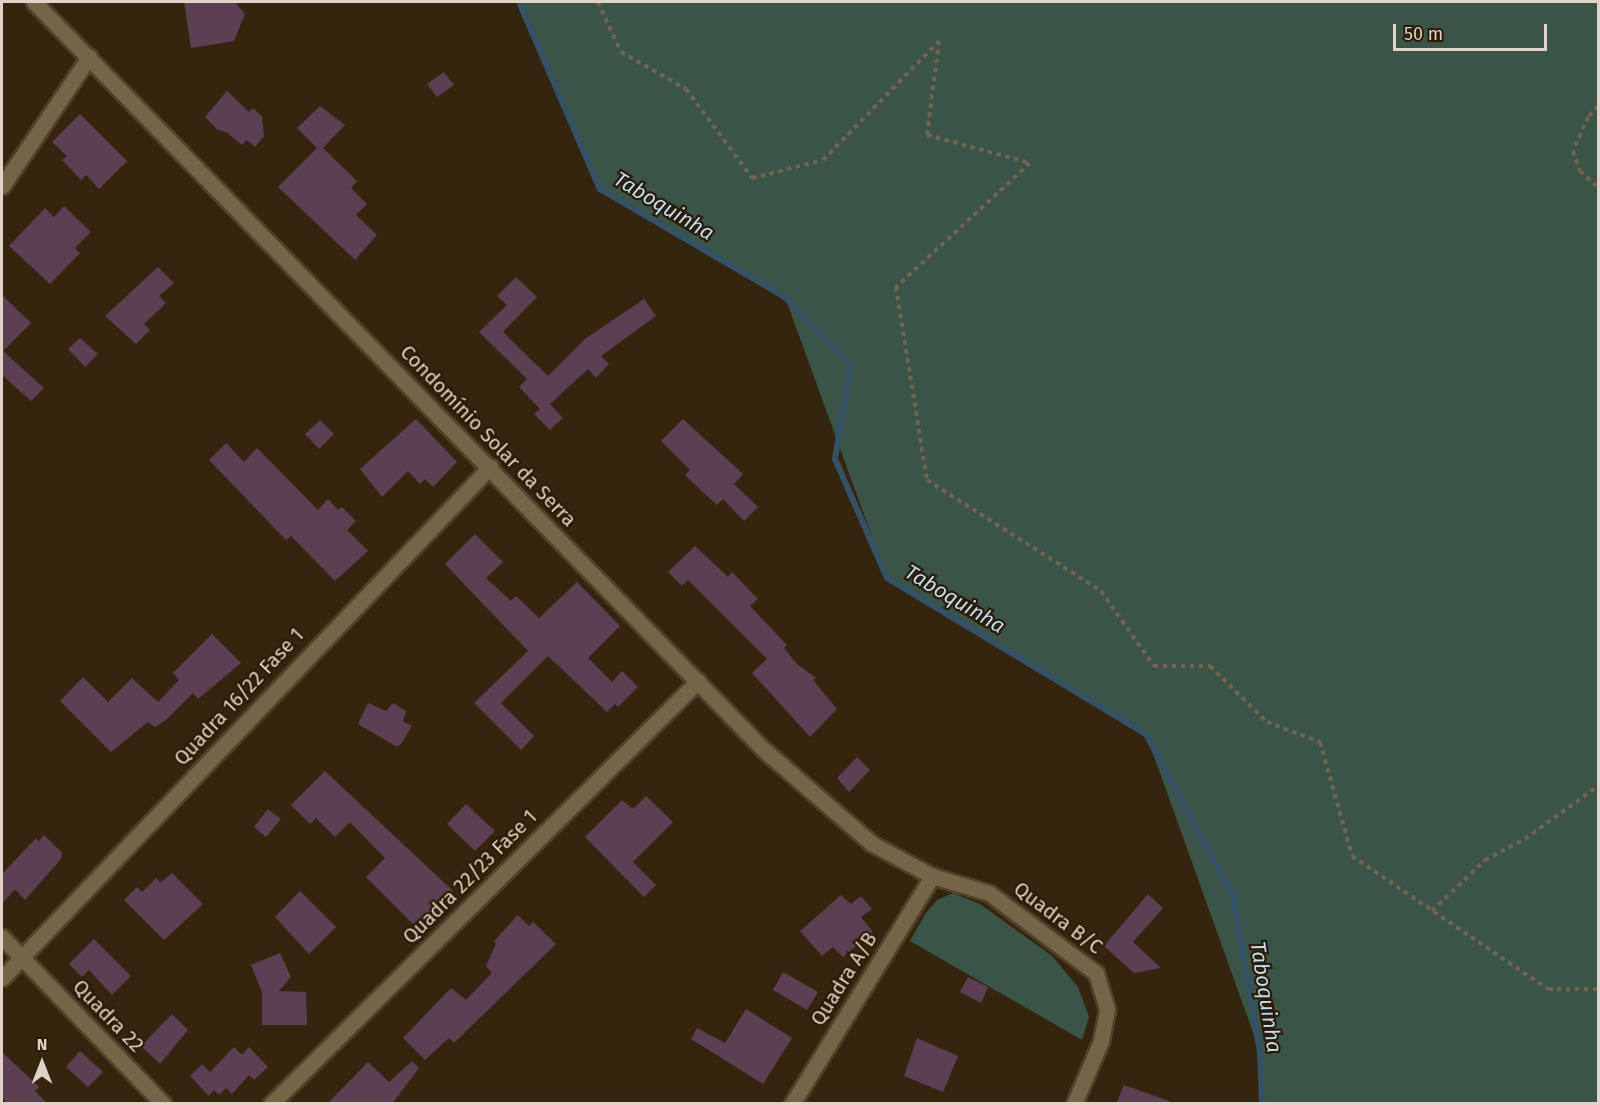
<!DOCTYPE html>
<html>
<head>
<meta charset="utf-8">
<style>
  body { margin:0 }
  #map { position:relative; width:1600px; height:1105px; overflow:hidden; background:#35250e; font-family:"Fira Sans",sans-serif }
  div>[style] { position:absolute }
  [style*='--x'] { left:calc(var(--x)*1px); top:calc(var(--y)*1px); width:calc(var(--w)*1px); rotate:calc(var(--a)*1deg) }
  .green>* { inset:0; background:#3a5447 }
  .stream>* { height:6px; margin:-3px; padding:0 3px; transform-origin:3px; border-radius:3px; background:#345166 }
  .building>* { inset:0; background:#5c3f52 }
  .path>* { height:4px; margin-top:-2px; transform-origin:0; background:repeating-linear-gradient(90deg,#716350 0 4.5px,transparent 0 9px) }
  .roads { filter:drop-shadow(2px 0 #50412b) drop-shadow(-2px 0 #50412b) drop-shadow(0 2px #50412b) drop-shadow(0 -2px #50412b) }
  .minor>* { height:15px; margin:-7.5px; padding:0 7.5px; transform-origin:7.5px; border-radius:7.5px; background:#746546 }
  span { translate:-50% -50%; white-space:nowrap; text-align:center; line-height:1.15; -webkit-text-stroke:4.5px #2b1b05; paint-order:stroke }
  .street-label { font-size:20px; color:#ded3c6 }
  .water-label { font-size:21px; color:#bedef6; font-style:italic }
  .frame { position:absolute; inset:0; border:3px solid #ded3c6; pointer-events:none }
  .north { position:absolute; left:12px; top:1033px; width:60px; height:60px; -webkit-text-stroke:4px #2b1b05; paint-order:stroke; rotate:0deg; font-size:16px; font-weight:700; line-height:24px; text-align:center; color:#ded3c6 }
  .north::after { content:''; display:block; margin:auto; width:21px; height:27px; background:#ded3c6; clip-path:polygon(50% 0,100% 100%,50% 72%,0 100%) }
  .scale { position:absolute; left:1393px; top:24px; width:154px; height:27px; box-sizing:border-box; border:3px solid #ded3c6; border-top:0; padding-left:8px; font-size:18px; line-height:21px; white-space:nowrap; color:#ded3c6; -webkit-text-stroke:4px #2b1b05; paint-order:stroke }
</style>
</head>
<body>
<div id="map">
  <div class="green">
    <div style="clip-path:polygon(519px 2px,1598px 2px,1598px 1103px,1262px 1103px,1260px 1052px,1146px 734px,887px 578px,785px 297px,600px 189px)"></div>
    <div style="clip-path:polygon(953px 893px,980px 904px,1052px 956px,1078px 987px,1089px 1017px,1082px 1040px,910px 941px,926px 913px,937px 900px)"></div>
  </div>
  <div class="stream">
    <div style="--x:519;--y:2;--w:204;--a:66.6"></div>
    <div style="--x:600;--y:189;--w:214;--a:30.3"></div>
    <div style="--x:785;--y:297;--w:95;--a:45.9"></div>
    <div style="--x:851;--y:365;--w:95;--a:99.7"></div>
    <div style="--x:835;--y:459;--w:130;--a:66.4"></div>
    <div style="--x:887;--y:578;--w:302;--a:31.1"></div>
    <div style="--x:1146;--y:734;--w:184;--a:61.8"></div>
    <div style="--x:1233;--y:896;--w:158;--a:80.2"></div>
    <div style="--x:1260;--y:1052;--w:52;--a:87.8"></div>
  </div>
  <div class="building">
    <div style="clip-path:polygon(184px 2px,235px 2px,245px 14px,234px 41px,191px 48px)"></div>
    <div style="clip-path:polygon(444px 72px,454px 85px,437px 97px,427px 84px)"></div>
    <div style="clip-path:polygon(227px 91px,249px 112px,253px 108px,262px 117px,264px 136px,255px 147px,247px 140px,242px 145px,226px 132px,218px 130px,205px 117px)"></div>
    <div style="clip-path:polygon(320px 106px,345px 125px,323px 148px,357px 181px,351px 188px,367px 204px,356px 215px,377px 235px,355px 260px,278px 187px,317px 148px,297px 128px)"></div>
    <div style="clip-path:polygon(80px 114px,127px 161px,99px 189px,86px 175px,81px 180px,62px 160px,67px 156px,52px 142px)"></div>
    <div style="clip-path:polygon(64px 206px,91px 232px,75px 248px,80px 253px,50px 284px,9px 246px,45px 208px,54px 217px)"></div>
    <div style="clip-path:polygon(158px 267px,174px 283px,159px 296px,166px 303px,144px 324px,150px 330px,136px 344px,105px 316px)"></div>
    <div style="clip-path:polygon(516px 277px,537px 297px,503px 332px,548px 376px,585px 339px,644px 299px,656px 316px,601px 356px,609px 364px,596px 378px,588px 369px,550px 404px,563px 418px,550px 430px,534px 414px,540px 409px,519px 387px,527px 379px,479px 332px,507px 305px,497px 296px)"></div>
    <div style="clip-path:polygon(2px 295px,31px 323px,3px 351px,44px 388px,31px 401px,2px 375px)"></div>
    <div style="clip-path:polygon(80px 338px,98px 354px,85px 367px,68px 349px)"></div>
    <div style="clip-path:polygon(416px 419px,457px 462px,433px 487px,425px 479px,420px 484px,408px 471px,382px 497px,360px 469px)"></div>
    <div style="clip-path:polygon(683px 419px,743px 474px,734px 484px,758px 507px,744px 521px,723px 499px,717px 505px,707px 496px,685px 475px,690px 470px,661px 441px)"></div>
    <div style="clip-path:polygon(320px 420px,334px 434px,319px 449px,305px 434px)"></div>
    <div style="clip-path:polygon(226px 443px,244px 462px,257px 448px,318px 510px,328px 499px,338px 510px,342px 507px,356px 521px,347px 530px,368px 551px,335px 581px,291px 536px,286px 540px,209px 460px)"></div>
    <div style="clip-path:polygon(475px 534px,503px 562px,486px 578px,511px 601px,516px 596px,539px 618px,577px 582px,620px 626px,588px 658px,612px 682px,622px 671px,638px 687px,618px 707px,615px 704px,607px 712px,548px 656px,501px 703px,534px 736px,521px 750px,474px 703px,528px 651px,445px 564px)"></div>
    <div style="clip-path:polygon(695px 546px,728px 577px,732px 572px,758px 599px,750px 606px,787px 645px,784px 648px,797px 664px,816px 678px,813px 680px,837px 709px,810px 737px,752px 673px,767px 659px,688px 580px,682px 586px,668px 572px)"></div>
    <div style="clip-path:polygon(212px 634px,241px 663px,198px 699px,193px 693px,166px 720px,155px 727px,148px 722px,111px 752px,60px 701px,83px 677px,108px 702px,132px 678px,158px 702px,179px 680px,173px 673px)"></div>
    <div style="clip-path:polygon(368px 703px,386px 711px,393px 703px,406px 711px,403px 721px,412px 726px,401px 744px,397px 747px,358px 724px)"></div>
    <div style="clip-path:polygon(857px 757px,870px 770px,849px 792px,837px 778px)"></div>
    <div style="clip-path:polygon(325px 771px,453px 891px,417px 928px,366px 877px,385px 858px,350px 822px,335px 837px,316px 818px,310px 824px,291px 805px)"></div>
    <div style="clip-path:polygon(646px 796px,673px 822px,633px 862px,656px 885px,644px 897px,585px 837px,622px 800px,633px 809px)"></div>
    <div style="clip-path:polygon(466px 804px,495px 831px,475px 851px,447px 824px)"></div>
    <div style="clip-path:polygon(268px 809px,281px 819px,266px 837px,254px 827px)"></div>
    <div style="clip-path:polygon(44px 835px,62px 853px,61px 859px,25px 900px,15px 889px,2px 904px,2px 874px,36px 838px,39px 841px)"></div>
    <div style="clip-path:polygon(172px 873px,203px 904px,164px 940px,124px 900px,137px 887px,142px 892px,156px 878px,161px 882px)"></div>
    <div style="clip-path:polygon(300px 891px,336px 927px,309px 954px,275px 917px)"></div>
    <div style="clip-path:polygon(1148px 894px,1163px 908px,1133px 942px,1161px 968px,1134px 973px,1104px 946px)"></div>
    <div style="clip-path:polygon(841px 895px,851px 904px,861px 896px,872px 909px,861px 917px,873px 932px,843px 957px,833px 947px,822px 956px,800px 931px)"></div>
    <div style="clip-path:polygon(518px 915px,529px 926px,533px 922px,556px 944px,454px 1043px,449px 1038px,425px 1060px,403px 1038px,451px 988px,466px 1000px,492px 973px,486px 966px,496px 944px,494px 941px)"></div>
    <div style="clip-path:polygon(94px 939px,131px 976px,112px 995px,89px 970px,82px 977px,69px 964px)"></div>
    <div style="clip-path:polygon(280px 953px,291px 977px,279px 991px,306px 992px,307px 1025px,262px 1025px,262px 992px,251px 965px)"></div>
    <div style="clip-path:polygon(783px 972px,818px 992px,807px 1010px,773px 990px)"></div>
    <div style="clip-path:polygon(968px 977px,988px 987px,981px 1003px,960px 992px)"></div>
    <div style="clip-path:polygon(746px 1009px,792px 1038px,763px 1084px,691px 1039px,697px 1028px,725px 1043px)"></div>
    <div style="clip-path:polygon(172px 1014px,188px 1030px,160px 1064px,141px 1046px)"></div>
    <div style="clip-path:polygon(917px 1038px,958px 1056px,943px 1092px,904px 1076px)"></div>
    <div style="clip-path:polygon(234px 1047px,242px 1055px,249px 1047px,268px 1067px,254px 1080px,249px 1075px,232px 1094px,226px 1088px,219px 1095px,214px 1090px,209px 1096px,190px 1076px,202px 1064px,210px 1072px)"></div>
    <div style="clip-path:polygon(80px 1051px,103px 1072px,88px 1087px,66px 1067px)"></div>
    <div style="clip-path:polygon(2px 1052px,39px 1087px,35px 1091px,48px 1104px,8px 1104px,2px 1097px)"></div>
    <div style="clip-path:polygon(412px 1061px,419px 1068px,392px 1104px,327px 1104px,368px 1062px,389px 1082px)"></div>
    <div style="clip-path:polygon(1124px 1085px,1169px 1101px,1169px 1104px,1116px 1104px)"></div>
  </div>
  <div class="path">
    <div style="--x:598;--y:2;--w:55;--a:65.3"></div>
    <div style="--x:621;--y:52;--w:75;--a:29.6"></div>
    <div style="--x:686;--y:89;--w:111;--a:53.4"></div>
    <div style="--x:752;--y:178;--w:73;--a:-14.2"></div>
    <div style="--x:823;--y:160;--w:166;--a:-45.7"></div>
    <div style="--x:939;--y:41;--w:95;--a:97.3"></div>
    <div style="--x:927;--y:135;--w:107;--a:15.2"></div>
    <div style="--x:1030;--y:163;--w:183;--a:137.2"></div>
    <div style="--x:896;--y:287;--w:195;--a:80.9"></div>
    <div style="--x:927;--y:480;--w:206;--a:32.5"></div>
    <div style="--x:1101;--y:591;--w:92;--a:54.8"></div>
    <div style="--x:1154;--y:666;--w:56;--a:0"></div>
    <div style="--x:1210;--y:666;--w:80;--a:44.5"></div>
    <div style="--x:1267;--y:722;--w:57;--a:20.7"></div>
    <div style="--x:1320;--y:742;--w:118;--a:74.3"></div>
    <div style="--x:1352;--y:856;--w:237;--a:34.2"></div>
    <div style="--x:1548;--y:989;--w:50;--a:0"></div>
    <div style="--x:1598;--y:106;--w:15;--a:132"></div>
    <div style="--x:1588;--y:117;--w:37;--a:114"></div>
    <div style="--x:1573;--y:151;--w:21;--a:71"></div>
    <div style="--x:1580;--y:171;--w:24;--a:42"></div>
    <div style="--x:1432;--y:911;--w:74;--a:-43.9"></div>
    <div style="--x:1485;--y:860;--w:45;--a:-27.7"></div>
    <div style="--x:1525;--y:839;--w:90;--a:-36"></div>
  </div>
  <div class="roads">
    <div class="minor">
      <div style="--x:34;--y:2;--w:1044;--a:45.7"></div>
      <div style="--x:763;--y:749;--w:143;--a:41"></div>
      <div style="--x:871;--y:843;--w:69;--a:28.4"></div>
      <div style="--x:932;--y:876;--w:59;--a:16.6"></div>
      <div style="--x:989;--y:893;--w:134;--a:36.8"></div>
      <div style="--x:1096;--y:973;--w:39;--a:73"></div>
      <div style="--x:1107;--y:1010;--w:32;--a:101"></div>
      <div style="--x:1101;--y:1041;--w:69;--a:113.2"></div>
      <div style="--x:2;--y:186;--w:156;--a:-56"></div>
      <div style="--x:2;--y:937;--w:232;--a:46"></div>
      <div style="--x:2;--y:978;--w:707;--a:-46.32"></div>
      <div style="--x:271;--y:1104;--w:601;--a:-44.73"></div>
      <div style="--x:792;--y:1104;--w:268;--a:-58.4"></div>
    </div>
  </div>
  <div class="street-label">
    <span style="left:488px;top:436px;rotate:46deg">Condomínio Solar da Serra</span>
    <span style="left:239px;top:697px;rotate:-47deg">Quadra 16/22 Fase 1</span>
    <span style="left:470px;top:877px;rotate:-45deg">Quadra 22/23 Fase 1</span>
    <span style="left:1058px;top:918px;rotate:37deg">Quadra B/C</span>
    <span style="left:844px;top:979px;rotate:-58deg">Quadra A/B</span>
    <span style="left:108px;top:1016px;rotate:46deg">Quadra 22</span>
  </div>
  <div class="water-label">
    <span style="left:664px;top:206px;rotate:31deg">Taboquinha</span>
    <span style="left:955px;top:599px;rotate:31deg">Taboquinha</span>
    <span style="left:1266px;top:997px;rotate:81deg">Taboquinha</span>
  </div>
  <div class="frame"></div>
  <div class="north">N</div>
  <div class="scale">50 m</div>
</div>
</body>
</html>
